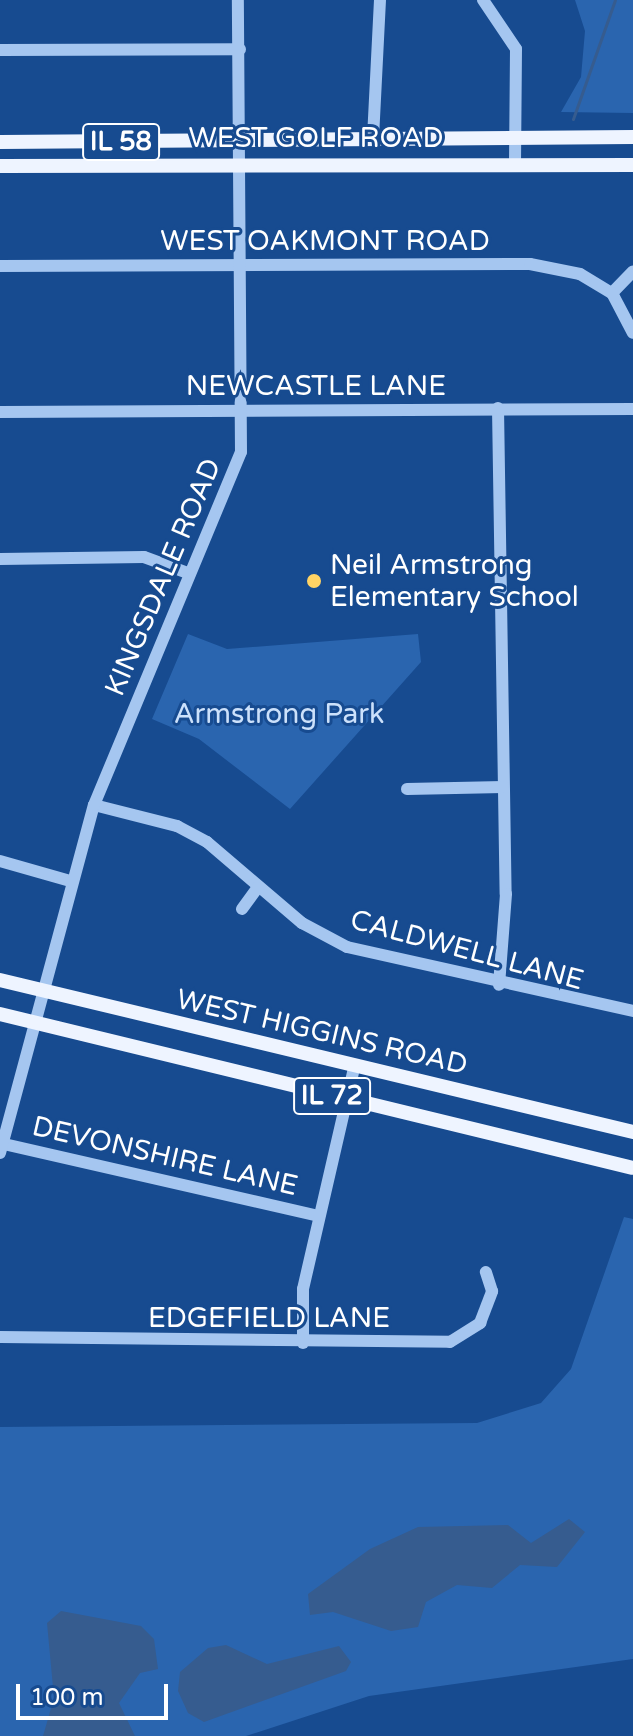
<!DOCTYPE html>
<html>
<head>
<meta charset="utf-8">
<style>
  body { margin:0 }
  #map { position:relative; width:633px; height:1736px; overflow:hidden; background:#174b90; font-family:"Varela Round",sans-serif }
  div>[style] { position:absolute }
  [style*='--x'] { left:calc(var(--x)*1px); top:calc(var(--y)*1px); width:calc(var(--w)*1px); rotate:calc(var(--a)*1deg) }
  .green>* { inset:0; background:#2a65af }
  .water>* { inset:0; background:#365c8f }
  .stream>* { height:3px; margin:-1.5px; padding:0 1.5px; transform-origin:1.5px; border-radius:1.5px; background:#365c8f }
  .minor>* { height:12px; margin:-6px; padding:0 6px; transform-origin:6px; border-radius:6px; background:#a5c6f0 }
  .major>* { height:14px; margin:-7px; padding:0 7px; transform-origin:7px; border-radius:7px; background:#eef4ff }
  .dots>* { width:22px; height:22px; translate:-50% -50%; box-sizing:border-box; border:4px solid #174b90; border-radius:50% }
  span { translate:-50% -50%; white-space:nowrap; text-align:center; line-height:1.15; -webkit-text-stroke:6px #174b90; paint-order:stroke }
  .shield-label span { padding:2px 6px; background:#174b90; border:2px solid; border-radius:6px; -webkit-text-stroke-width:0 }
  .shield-label { font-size:26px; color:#fff; font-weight:700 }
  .street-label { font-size:28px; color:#fff }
  .poi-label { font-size:28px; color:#fff }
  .left { translate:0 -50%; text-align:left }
  .park-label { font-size:28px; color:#cce1fb }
  .scale { position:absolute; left:16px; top:1684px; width:152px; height:36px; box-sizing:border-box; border:4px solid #fff; border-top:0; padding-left:10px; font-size:24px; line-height:28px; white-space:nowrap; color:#fff; -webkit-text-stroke:6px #174b90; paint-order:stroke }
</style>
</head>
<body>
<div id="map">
  <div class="green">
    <div style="clip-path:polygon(575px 0,633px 0,633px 113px,561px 112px,581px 77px,585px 31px)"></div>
    <div style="clip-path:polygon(188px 634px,227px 649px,418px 634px,421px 662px,290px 809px,199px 739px,152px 719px)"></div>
    <div style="clip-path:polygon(624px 1217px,633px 1219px,633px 1659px,369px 1696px,246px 1736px,0 1736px,0 1427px,477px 1423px,541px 1403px,571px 1369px)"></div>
  </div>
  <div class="water">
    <div style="clip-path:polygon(569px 1519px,585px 1532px,557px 1567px,520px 1565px,492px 1588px,457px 1585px,426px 1602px,418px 1627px,391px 1631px,333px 1612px,310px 1615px,308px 1594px,370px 1549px,418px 1527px,508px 1525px,531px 1543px)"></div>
    <div style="clip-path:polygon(61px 1611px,141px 1626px,154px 1639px,158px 1669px,140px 1673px,119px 1703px,135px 1736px,43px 1736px,54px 1698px,47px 1623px)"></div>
    <div style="clip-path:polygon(226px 1645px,267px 1664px,339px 1646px,351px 1662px,346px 1671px,204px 1722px,188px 1713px,178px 1691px,180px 1672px,208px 1648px)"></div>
  </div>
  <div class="stream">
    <div style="--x:573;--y:119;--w:126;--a:-70.6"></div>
  </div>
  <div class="minor">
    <div style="--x:483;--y:0;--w:59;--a:56"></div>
    <div style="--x:516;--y:49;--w:114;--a:90.5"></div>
    <div style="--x:0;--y:50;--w:240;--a:-0.2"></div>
    <div style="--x:373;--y:138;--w:138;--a:-87.1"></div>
    <div style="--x:0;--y:266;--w:530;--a:-0.22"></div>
    <div style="--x:530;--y:264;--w:51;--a:11.3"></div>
    <div style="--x:580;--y:274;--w:37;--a:31"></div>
    <div style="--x:612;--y:293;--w:30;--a:-46"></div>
    <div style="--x:612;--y:293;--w:45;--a:62.3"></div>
    <div style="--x:498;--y:408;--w:486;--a:89.1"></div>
    <div style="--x:506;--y:894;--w:91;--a:94.4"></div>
    <div style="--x:0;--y:412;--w:633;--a:-0.27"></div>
    <div style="--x:0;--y:559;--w:144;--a:-0.8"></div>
    <div style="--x:144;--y:557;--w:47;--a:20"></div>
    <div style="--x:407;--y:789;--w:96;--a:-1.2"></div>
    <div style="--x:94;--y:805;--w:86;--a:14.2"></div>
    <div style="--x:177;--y:826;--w:34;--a:28"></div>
    <div style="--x:207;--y:842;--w:125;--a:40.5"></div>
    <div style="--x:302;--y:923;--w:51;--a:28.1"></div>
    <div style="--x:347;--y:947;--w:293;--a:12.6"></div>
    <div style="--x:0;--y:861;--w:73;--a:15.9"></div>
    <div style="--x:242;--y:909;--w:26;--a:-54"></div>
    <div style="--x:0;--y:1143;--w:327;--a:12.9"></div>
    <div style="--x:0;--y:1153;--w:360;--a:-74.9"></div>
    <div style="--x:94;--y:805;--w:382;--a:-67.4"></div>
    <div style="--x:241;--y:452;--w:452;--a:-90.4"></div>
    <div style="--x:0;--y:1337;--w:450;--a:0.6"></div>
    <div style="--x:450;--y:1342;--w:36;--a:-32"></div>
    <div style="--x:480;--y:1323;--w:34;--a:-69"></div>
    <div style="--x:492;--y:1291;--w:20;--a:-108"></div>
    <div style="--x:303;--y:1343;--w:54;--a:-90"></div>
    <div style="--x:303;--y:1289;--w:227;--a:-77"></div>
  </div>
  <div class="major">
    <div style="--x:0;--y:142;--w:633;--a:-0.45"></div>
    <div style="--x:0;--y:166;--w:633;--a:-0.09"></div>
    <div style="--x:0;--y:980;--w:651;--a:13.5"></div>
    <div style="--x:0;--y:1014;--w:651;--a:13.67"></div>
  </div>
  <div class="dots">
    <div style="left:314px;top:581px;background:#ffd364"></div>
  </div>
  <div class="shield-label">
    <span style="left:121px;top:142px">IL 58</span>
    <span style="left:332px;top:1096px">IL 72</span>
  </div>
  <div class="street-label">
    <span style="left:316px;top:138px">WEST GOLF ROAD</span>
    <span style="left:325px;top:241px">WEST OAKMONT ROAD</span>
    <span style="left:316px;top:386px">NEWCASTLE LANE</span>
    <span style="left:163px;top:577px;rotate:-67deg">KINGSDALE ROAD</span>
    <span style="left:467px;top:950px;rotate:15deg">CALDWELL LANE</span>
    <span style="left:322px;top:1032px;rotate:13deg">WEST HIGGINS ROAD</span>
    <span style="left:165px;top:1156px;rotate:13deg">DEVONSHIRE LANE</span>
    <span style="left:269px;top:1318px">EDGEFIELD LANE</span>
  </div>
  <div class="poi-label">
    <span class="left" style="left:330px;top:581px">Neil Armstrong<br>Elementary School</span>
  </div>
  <div class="park-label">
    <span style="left:279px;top:714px">Armstrong Park</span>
  </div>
  <div class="scale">100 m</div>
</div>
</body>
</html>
